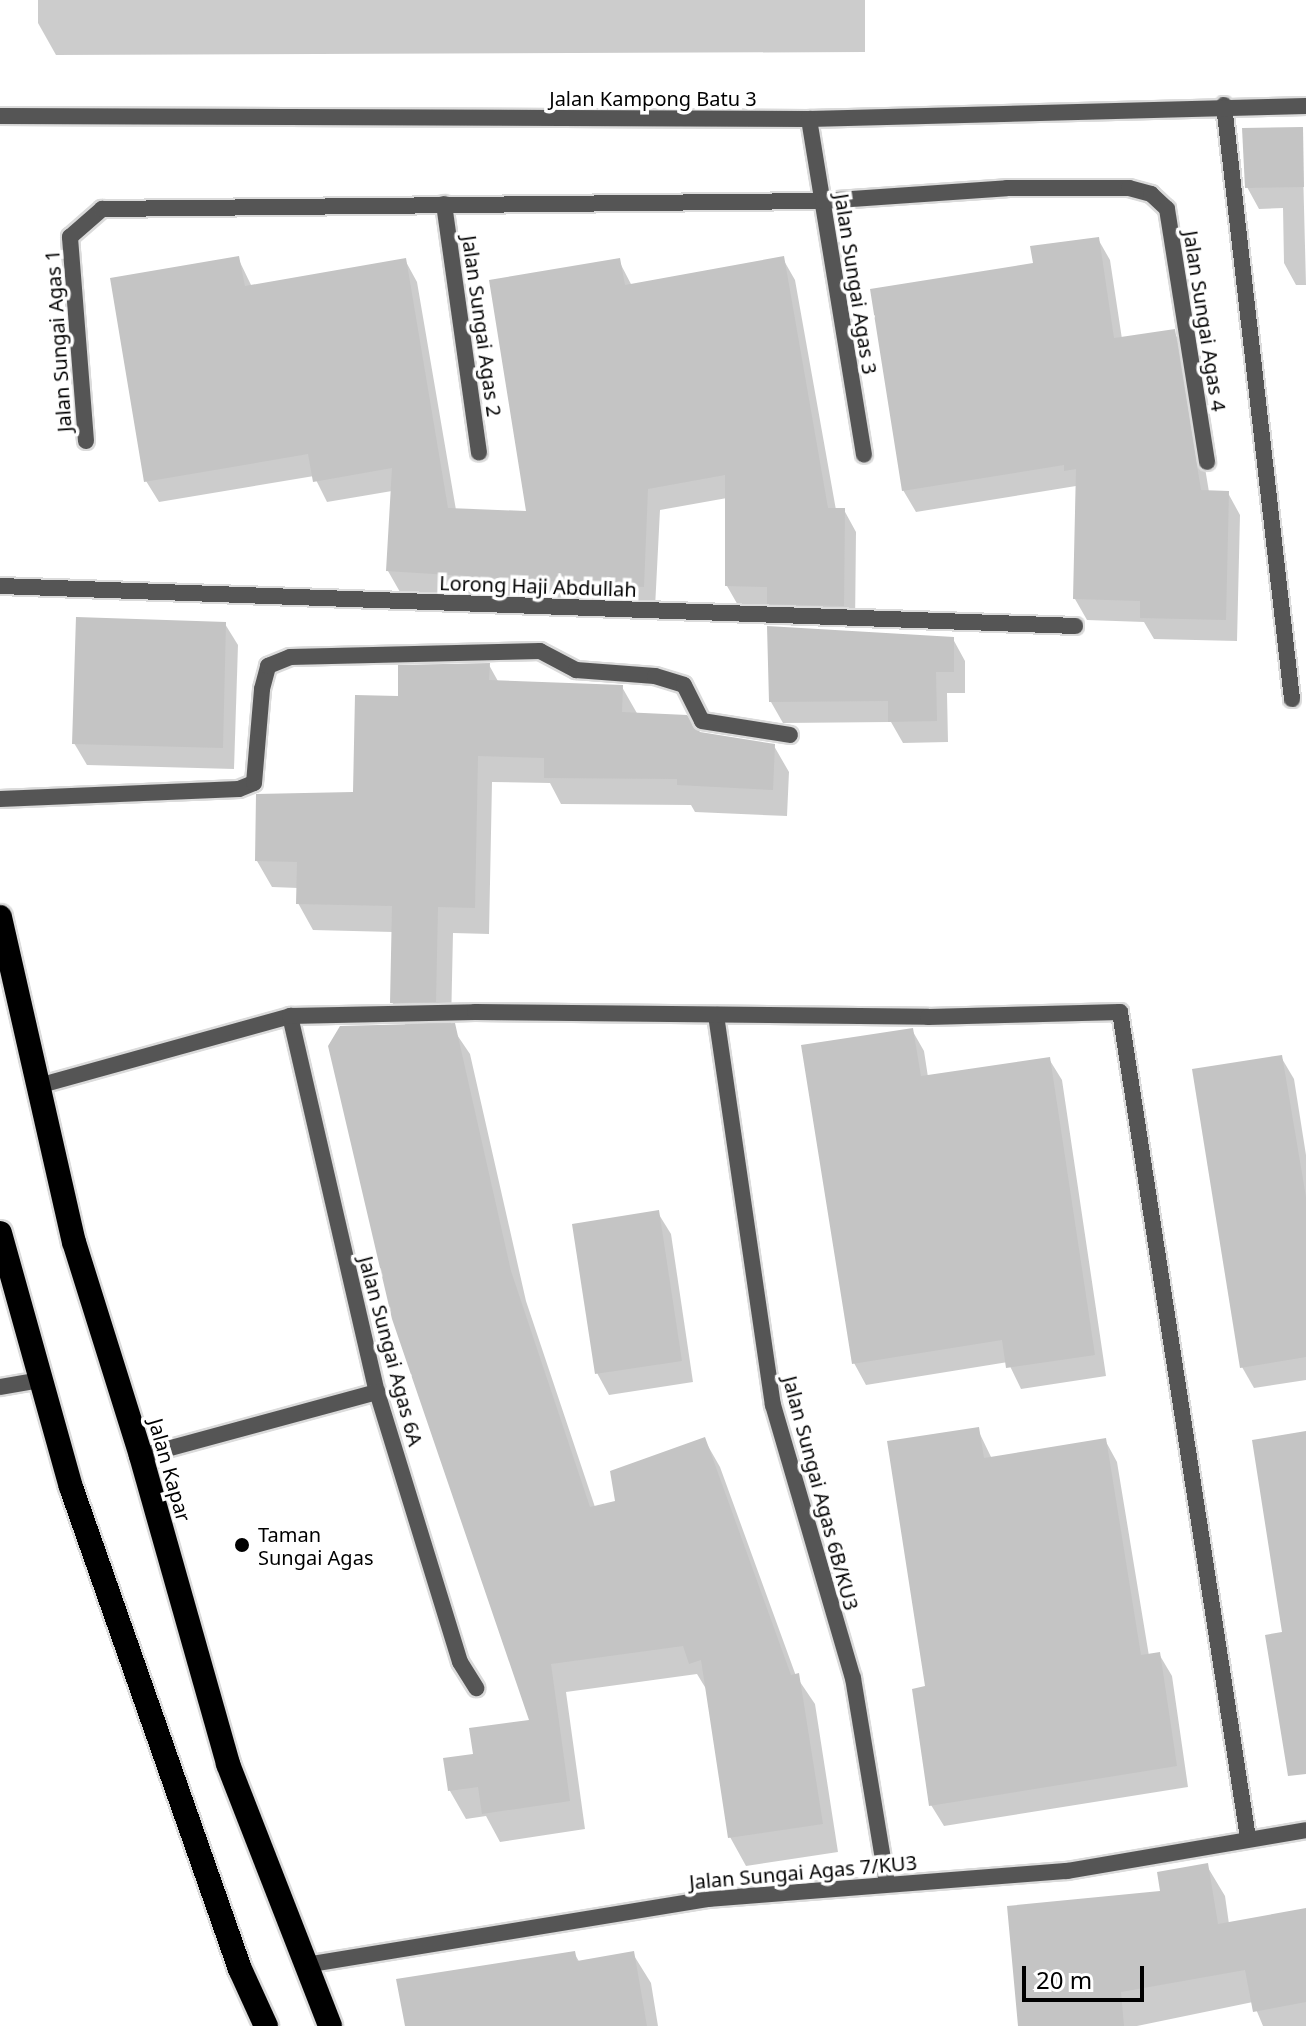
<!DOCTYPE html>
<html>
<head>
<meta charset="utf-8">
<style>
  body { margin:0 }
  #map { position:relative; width:1306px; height:2026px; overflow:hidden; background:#fff; font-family:"Noto Sans",sans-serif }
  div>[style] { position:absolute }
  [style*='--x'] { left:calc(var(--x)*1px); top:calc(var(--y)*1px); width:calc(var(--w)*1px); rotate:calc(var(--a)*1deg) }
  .shadow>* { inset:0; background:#0003 }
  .building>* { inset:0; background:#c4c4c4 }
  .roads { filter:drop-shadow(2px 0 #dbdbdb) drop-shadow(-2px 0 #dbdbdb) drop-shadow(0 2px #dbdbdb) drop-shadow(0 -2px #dbdbdb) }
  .street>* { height:16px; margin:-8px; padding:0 8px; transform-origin:8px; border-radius:8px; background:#555 }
  .highway>* { height:24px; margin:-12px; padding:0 12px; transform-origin:12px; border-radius:12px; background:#000 }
  .dots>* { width:22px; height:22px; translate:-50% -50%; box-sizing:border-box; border:4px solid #fff; border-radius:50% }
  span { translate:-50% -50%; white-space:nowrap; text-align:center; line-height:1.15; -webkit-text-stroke:7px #fff; paint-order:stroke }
  .street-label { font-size:20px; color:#000 }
  .poi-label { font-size:20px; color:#000 }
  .left { translate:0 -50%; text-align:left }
  .scale { position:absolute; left:1022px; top:1966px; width:122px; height:36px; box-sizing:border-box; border:4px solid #000; border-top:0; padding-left:10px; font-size:24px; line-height:28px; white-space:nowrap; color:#000; -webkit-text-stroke:6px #fff; paint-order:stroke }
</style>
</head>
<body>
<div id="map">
  <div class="shadow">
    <div style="clip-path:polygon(38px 0,865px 0,865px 52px,56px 55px,38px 23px)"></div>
    <div style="clip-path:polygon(1302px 129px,1306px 285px,1296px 285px,1284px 263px,1283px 208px,1259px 209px,1247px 187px)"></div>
    <div style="clip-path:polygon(1098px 239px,1110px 260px,1122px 339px,1174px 332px,1186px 353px,1209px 492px,1228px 493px,1240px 515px,1237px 641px,1154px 639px,1144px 622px,1087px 620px,1075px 599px,1076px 486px,916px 512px,903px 490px,1035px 265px)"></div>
    <div style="clip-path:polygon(238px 258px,252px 287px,405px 260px,417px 282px,456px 510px,529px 513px,619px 261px,632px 286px,783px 259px,795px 280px,836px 510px,844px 510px,856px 532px,855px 627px,781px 625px,772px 608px,739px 607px,727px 586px,727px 498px,660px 510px,655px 608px,400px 592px,388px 571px,392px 491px,327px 502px,314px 476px,159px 502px,146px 481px)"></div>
    <div style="clip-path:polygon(225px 624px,238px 645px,234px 769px,87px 765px,74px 743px)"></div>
    <div style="clip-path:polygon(953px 639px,965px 661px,965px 693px,947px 693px,948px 742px,903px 743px,891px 722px,783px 723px,771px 702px)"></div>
    <div style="clip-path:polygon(489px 665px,499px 683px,622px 687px,638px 715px,698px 734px,774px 746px,789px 772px,787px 816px,695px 812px,691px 805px,561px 804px,550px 783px,492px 782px,489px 934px,453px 933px,451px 1026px,470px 1054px,526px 1301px,595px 1507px,617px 1502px,704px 1439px,720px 1467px,796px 1676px,815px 1704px,838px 1852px,746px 1866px,730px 1837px,708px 1692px,697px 1674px,566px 1692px,585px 1829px,500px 1842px,486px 1816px,466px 1819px,450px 1791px,445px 1760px,475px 1756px,532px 1722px,406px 1026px,392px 1002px,393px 932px,313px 930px,298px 903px,298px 888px,272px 887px,257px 861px,355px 794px,400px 698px)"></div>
    <div style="clip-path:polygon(912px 1030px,924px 1051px,928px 1077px,1049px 1059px,1062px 1080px,1106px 1376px,1021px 1389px,1008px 1362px,866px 1385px,854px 1363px)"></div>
    <div style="clip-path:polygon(1281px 1057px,1294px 1079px,1306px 1155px,1306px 1380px,1254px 1388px,1242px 1367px)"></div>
    <div style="clip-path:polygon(658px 1213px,671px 1234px,693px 1382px,609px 1395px,597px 1373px)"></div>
    <div style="clip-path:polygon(978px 1430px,992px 1459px,1105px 1440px,1117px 1462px,1149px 1656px,1159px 1654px,1172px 1676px,1188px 1787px,944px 1826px,931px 1805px,928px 1688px)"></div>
    <div style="clip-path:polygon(1207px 1866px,1225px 1896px,1229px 1924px,1306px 1910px,1306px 2026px,1263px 2026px,1253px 2002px,1137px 2026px,1020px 2026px,1162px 1893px)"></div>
    <div style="clip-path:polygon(574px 1953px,580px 1963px,633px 1954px,651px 1983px,658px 2026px,407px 2026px)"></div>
  </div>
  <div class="building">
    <div style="clip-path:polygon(1303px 127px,1304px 187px,1245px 188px,1242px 128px)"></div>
    <div style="clip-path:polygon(1099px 237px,1114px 338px,1175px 329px,1201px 490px,1229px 491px,1226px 620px,1140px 618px,1140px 601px,1073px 599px,1076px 469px,1064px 471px,1064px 465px,902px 491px,870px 289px,1033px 263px,1030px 246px)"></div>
    <div style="clip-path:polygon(239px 256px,245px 286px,406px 258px,448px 508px,526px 511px,489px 280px,620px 258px,625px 285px,784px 256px,828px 508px,845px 508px,844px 606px,767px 604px,767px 587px,725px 586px,725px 475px,648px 489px,644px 587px,386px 571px,392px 468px,313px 482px,308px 454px,144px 482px,110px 278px)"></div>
    <div style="clip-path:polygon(76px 617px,226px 622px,223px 748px,72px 744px)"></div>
    <div style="clip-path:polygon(767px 626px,954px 637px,954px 672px,936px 672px,937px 721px,888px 722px,888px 701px,769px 702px)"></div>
    <div style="clip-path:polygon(490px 663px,489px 680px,623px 685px,622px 712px,687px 715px,700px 732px,775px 744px,773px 790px,677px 785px,677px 779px,544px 778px,544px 758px,478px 756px,475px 908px,438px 907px,436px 1002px,390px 1003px,392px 906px,296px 904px,297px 862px,255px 861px,256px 794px,353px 792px,355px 695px,398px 696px,398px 665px)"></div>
    <div style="clip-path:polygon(455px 1023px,511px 1271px,590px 1507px,615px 1501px,610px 1471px,705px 1437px,791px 1675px,799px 1673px,823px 1824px,728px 1838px,701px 1660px,689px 1664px,683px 1646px,551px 1664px,570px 1801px,482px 1814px,478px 1787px,448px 1791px,443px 1758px,473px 1754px,469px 1728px,529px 1720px,392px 1319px,328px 1046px,340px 1026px)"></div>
    <div style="clip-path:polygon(913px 1028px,921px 1076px,1050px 1057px,1095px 1355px,1006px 1368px,1002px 1340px,852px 1364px,801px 1045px)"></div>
    <div style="clip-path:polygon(1282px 1055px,1306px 1197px,1306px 1357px,1240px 1368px,1192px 1069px)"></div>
    <div style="clip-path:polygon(659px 1210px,682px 1361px,595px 1374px,572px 1224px)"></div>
    <div style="clip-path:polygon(979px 1427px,984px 1458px,1106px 1438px,1141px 1655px,1160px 1652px,1177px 1766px,929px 1806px,912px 1689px,925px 1686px,887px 1441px)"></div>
    <div style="clip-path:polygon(1306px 1431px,1306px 1774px,1288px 1776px,1265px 1635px,1282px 1632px,1252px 1440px)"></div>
    <div style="clip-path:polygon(1208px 1863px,1218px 1924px,1306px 1908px,1306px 2002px,1253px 2012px,1245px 1970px,1121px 1992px,1124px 2026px,1018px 2026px,1007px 1906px,1160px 1891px,1157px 1872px)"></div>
    <div style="clip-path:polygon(575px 1951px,577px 1961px,634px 1951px,647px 2026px,405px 2026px,396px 1979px)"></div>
  </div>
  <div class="roads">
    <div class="street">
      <div style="--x:1224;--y:105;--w:598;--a:83.47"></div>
      <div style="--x:0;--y:116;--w:809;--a:0.21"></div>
      <div style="--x:809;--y:119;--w:497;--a:-1.5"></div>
      <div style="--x:809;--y:119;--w:340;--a:80.7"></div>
      <div style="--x:444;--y:204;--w:251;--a:82"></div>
      <div style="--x:86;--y:441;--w:205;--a:-94.5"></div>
      <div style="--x:70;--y:237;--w:43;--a:-41.2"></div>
      <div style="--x:102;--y:209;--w:721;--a:-0.64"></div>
      <div style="--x:823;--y:201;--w:184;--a:-4"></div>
      <div style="--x:1007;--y:188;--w:122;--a:0"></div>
      <div style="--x:1129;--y:188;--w:23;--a:15"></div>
      <div style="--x:1151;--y:194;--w:22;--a:43"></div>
      <div style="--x:1167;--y:209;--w:256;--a:81"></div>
      <div style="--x:0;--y:586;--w:1076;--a:2.13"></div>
      <div style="--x:0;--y:799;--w:239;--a:-2.4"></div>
      <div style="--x:239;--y:789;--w:16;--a:-22"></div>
      <div style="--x:254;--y:783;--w:94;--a:-85.1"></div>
      <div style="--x:262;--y:689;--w:24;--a:-75"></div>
      <div style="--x:268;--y:666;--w:24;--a:-22"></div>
      <div style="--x:290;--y:657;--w:250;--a:-1.4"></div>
      <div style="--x:540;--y:651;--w:41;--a:27.8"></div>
      <div style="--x:576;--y:670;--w:79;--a:4.3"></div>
      <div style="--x:655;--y:676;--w:30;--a:17"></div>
      <div style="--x:684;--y:685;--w:40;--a:63.4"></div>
      <div style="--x:702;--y:721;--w:89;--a:9"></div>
      <div style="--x:716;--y:1015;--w:394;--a:81.7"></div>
      <div style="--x:773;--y:1405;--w:284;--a:73.7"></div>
      <div style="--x:853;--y:1678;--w:208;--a:80.6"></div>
      <div style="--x:290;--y:1016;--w:386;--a:77"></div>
      <div style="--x:377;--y:1392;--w:282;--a:72.9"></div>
      <div style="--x:460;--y:1662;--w:31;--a:58"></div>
      <div style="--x:38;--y:1086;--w:262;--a:-15.5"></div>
      <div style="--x:290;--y:1016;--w:185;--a:-1.2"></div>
      <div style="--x:475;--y:1012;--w:453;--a:0.6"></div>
      <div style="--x:928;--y:1017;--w:192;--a:-1.5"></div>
      <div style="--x:1120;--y:1012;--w:836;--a:81.19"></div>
      <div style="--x:0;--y:1387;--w:41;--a:-9.9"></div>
      <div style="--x:141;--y:1456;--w:245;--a:-15.2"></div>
      <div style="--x:305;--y:1965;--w:409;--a:-9.3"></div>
      <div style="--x:709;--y:1899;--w:359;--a:-4.5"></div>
      <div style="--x:1067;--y:1871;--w:242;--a:-9.7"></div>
    </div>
    <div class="highway">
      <div style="--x:0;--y:917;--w:333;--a:77.2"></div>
      <div style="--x:74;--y:1242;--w:224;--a:72.6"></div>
      <div style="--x:141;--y:1456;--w:320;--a:74.2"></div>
      <div style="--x:228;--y:1764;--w:281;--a:68.7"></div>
      <div style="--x:0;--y:1233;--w:264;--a:74.4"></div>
      <div style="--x:71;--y:1487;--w:511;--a:70.68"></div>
      <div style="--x:240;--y:1969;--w:63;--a:65.5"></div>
    </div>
  </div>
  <div class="dots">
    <div style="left:242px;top:1545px;background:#000"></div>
  </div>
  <div class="street-label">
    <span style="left:653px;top:98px">Jalan Kampong Batu 3</span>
    <span style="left:856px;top:284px;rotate:81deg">Jalan Sungai Agas 3</span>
    <span style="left:1205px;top:321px;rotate:81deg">Jalan Sungai Agas 4</span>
    <span style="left:482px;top:326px;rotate:82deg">Jalan Sungai Agas 2</span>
    <span style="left:58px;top:341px;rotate:-94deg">Jalan Sungai Agas 1</span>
    <span style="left:538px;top:586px;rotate:2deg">Lorong Haji Abdullah</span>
    <span style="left:391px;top:1351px;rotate:75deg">Jalan Sungai Agas 6A</span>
    <span style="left:170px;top:1470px;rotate:74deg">Jalan Kapar</span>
    <span style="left:821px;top:1493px;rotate:75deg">Jalan Sungai Agas 6B/KU3</span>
    <span style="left:803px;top:1872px;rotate:-5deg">Jalan Sungai Agas 7/KU3</span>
  </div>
  <div class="poi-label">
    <span class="left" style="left:258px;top:1546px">Taman<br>Sungai Agas</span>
  </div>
  <div class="scale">20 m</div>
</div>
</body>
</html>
